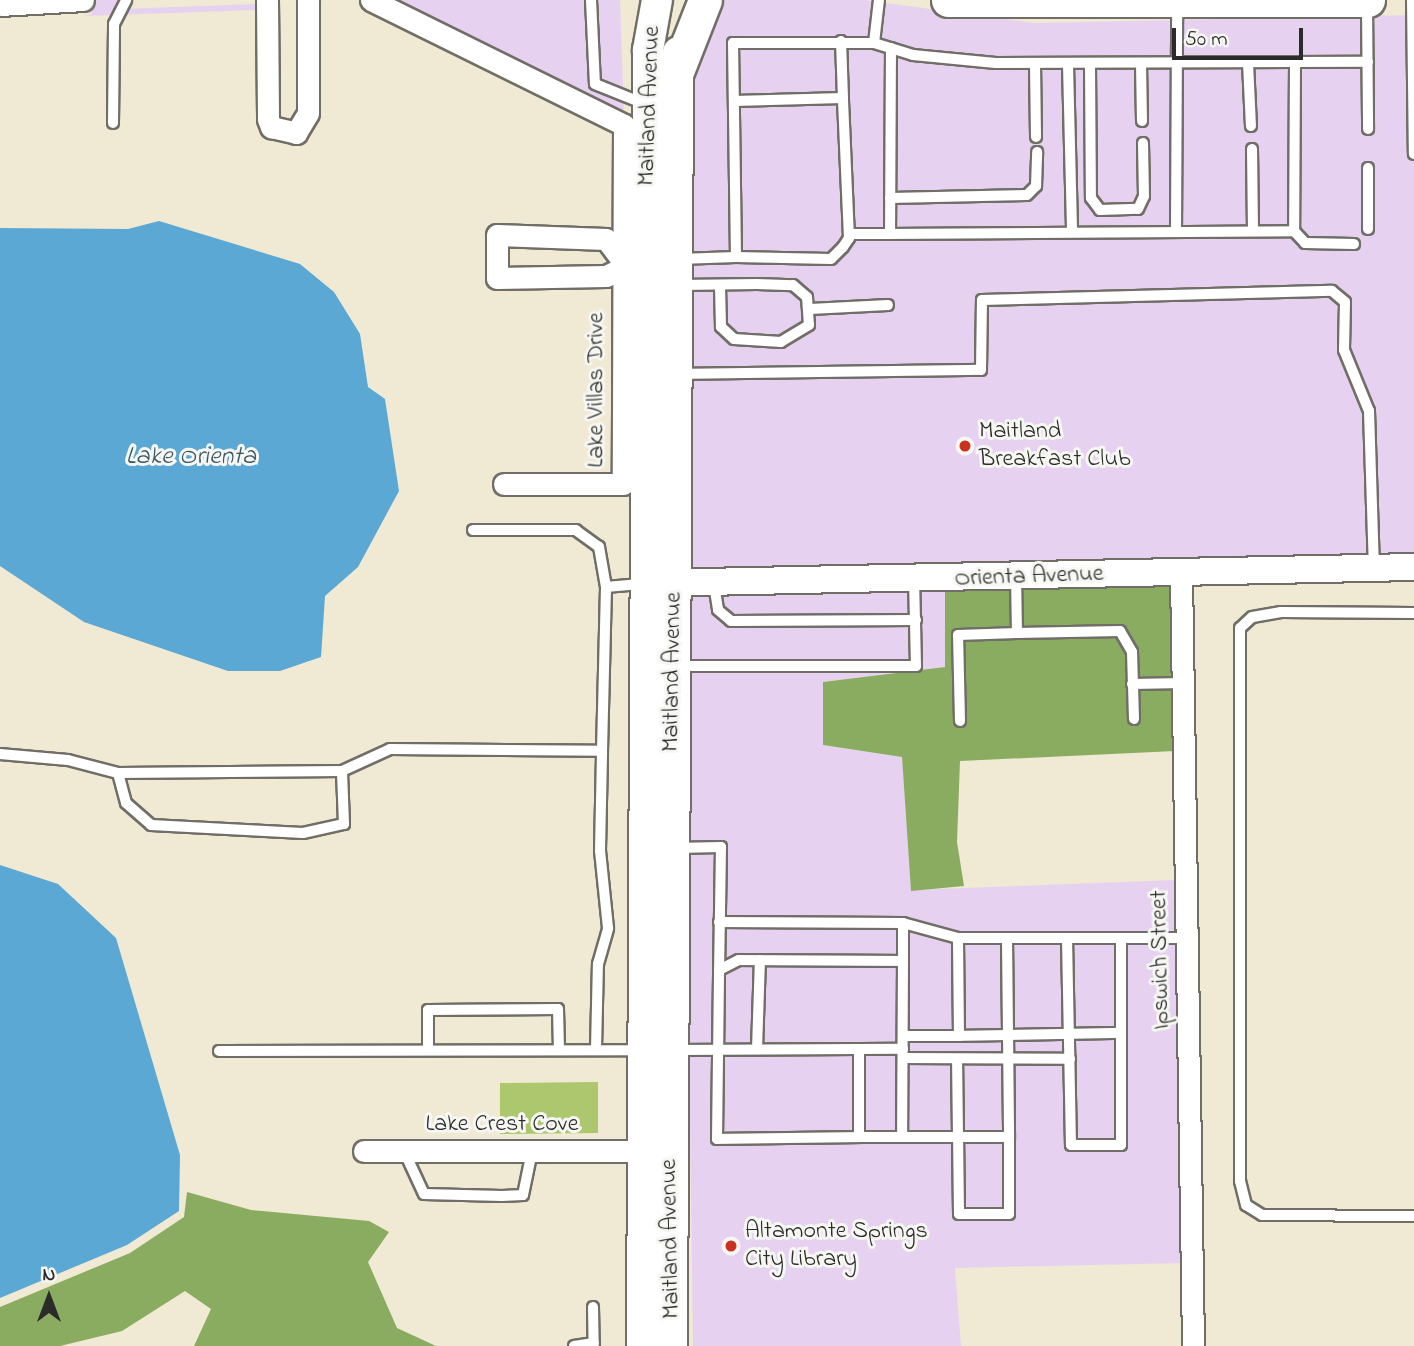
<!DOCTYPE html>
<html>
<head>
<meta charset="utf-8">
<style>
  body { margin:0 }
  #map { position:relative; width:1414px; height:1346px; overflow:hidden; background:#f0e9d4; font-family:"Indie Flower",sans-serif }
  div>[style] { position:absolute }
  [style*='--x'] { left:calc(var(--x)*1px); top:calc(var(--y)*1px); width:calc(var(--w)*1px); rotate:calc(var(--a)*1deg) }
  .built>* { inset:0; background:#e6d2f0 }
  .green>* { inset:0; background:#acc76d }
  .forest>* { inset:0; background:#89ac60 }
  .water>* { inset:0; background:#5aa8d3 }
  .roads { filter:drop-shadow(2px 0 #706e66) drop-shadow(-2px 0 #706e66) drop-shadow(0 2px #706e66) drop-shadow(0 -2px #706e66) }
  .service>* { height:10px; margin:-5px; padding:0 5px; transform-origin:5px; border-radius:5px; background:#fff }
  .minor>* { height:21px; margin:-10.5px; padding:0 10.5px; transform-origin:10.5px; border-radius:10.5px; background:#fff }
  .tertiary>* { height:26px; margin:-13px; padding:0 13px; transform-origin:13px; border-radius:13px; background:#fff }
  .secondary>* { height:30px; margin:-15px; padding:0 15px; transform-origin:15px; border-radius:15px; background:#fff }
  .primary>* { height:33px; margin:-16.5px; padding:0 16.5px; transform-origin:16.5px; border-radius:16.5px; background:#fff }
  .dots>* { width:19px; height:19px; translate:-50% -50%; box-sizing:border-box; border:4px solid #f6f6f2; border-radius:50% }
  span { translate:-50% -50%; white-space:nowrap; text-align:center; line-height:1.15; -webkit-text-stroke:6px #f6f6f2; paint-order:stroke }
  .street-label { font-size:24px; color:#2b2b2b }
  .poi-label { font-size:24px; color:#2b2b2b }
  .left { translate:0 -50%; text-align:left }
  .water-label { font-size:26px; color:#3b5766; font-style:italic }
  .north { position:absolute; left:14px; top:1262px; width:70px; height:70px; -webkit-text-stroke:5px #f6f6f2; paint-order:stroke; rotate:0deg; font-size:19px; font-weight:700; line-height:28px; text-align:center; color:#2b2b2b }
  .north::after { content:''; display:block; margin:auto; width:24px; height:32px; background:#2b2b2b; clip-path:polygon(50% 0,100% 100%,50% 72%,0 100%) }
  .scale { position:absolute; left:1172px; top:28px; width:131px; height:32px; box-sizing:border-box; border:4px solid #2b2b2b; border-top:0; padding-left:9px; font-size:21px; line-height:24px; white-space:nowrap; color:#2b2b2b; -webkit-text-stroke:5px #f6f6f2; paint-order:stroke }
</style>
</head>
<body>
<div id="map">
  <div class="built">
    <div style="clip-path:polygon(92px 0,118px 0,119px 9px,258px 4px,259px 10px,84px 16px,92px 14px)"></div>
    <div style="clip-path:polygon(394px 0,620px 0,624px 114px)"></div>
    <div style="clip-path:polygon(716px 0,864px 0,1034px 23px,1414px 15px,1414px 557px,683px 573px,694px 72px)"></div>
    <div style="clip-path:polygon(945px 590px,945px 667px,823px 682px,823px 745px,902px 757px,911px 890px,1177px 880px,1183px 1263px,955px 1268px,961px 1346px,693px 1346px,683px 593px)"></div>
  </div>
  <div class="green">
    <div style="clip-path:polygon(598px 1082px,598px 1133px,500px 1134px,500px 1083px)"></div>
  </div>
  <div class="forest">
    <div style="clip-path:polygon(1172px 584px,1175px 751px,960px 761px,957px 842px,964px 886px,911px 891px,902px 757px,823px 745px,823px 682px,945px 667px,945px 590px)"></div>
    <div style="clip-path:polygon(187px 1192px,251px 1210px,369px 1221px,389px 1232px,368px 1262px,397px 1328px,436px 1346px,194px 1346px,211px 1309px,185px 1291px,122px 1331px,60px 1346px,0 1346px,0 1307px,130px 1253px,184px 1217px)"></div>
  </div>
  <div class="water">
    <div style="clip-path:polygon(159px 221px,300px 264px,334px 292px,360px 334px,368px 387px,385px 399px,399px 491px,358px 567px,325px 596px,321px 657px,280px 671px,228px 671px,84px 622px,0 566px,0 228px,128px 229px)"></div>
    <div style="clip-path:polygon(0 865px,58px 884px,116px 938px,180px 1155px,179px 1211px,127px 1245px,0 1298px)"></div>
  </div>
  <div class="roads">
    <div class="service">
      <div style="--x:591;--y:0;--w:84;--a:87.3"></div>
      <div style="--x:595;--y:84;--w:56;--a:22"></div>
      <div style="--x:1412;--y:0;--w:154;--a:89.3"></div>
      <div style="--x:1367;--y:5;--w:124;--a:89.5"></div>
      <div style="--x:874;--y:43;--w:41;--a:17.1"></div>
      <div style="--x:913;--y:55;--w:83;--a:5.5"></div>
      <div style="--x:996;--y:63;--w:372;--a:-0.2"></div>
      <div style="--x:891;--y:48;--w:186;--a:90.3"></div>
      <div style="--x:890;--y:234;--w:404;--a:-0.4"></div>
      <div style="--x:1248;--y:63;--w:63;--a:87.3"></div>
      <div style="--x:1295;--y:63;--w:168;--a:90.3"></div>
      <div style="--x:1294;--y:231;--w:16;--a:47"></div>
      <div style="--x:1305;--y:243;--w:49;--a:1.2"></div>
      <div style="--x:1035;--y:64;--w:73;--a:89.2"></div>
      <div style="--x:1141;--y:64;--w:57;--a:89"></div>
      <div style="--x:1068;--y:65;--w:166;--a:88.6"></div>
      <div style="--x:1090;--y:65;--w:133;--a:89.6"></div>
      <div style="--x:1091;--y:198;--w:15;--a:53"></div>
      <div style="--x:1100;--y:210;--w:38;--a:-2"></div>
      <div style="--x:1138;--y:209;--w:14;--a:-65"></div>
      <div style="--x:1144;--y:196;--w:53;--a:-91.1"></div>
      <div style="--x:734;--y:101;--w:109;--a:-1.6"></div>
      <div style="--x:843;--y:98;--w:57;--a:-92"></div>
      <div style="--x:113;--y:123;--w:99;--a:-89.4"></div>
      <div style="--x:114;--y:24;--w:27;--a:-63"></div>
      <div style="--x:1252;--y:149;--w:82;--a:89.3"></div>
      <div style="--x:890;--y:198;--w:137;--a:-1.3"></div>
      <div style="--x:1027;--y:195;--w:13;--a:-45"></div>
      <div style="--x:1036;--y:186;--w:34;--a:-88"></div>
      <div style="--x:1368;--y:229;--w:61;--a:-90"></div>
      <div style="--x:1176;--y:230;--w:225;--a:-89.7"></div>
      <div style="--x:849;--y:234;--w:41;--a:0"></div>
      <div style="--x:736;--y:257;--w:95;--a:1.2"></div>
      <div style="--x:831;--y:259;--w:17;--a:-45"></div>
      <div style="--x:843;--y:247;--w:11;--a:-56"></div>
      <div style="--x:849;--y:238;--w:140;--a:-92.5"></div>
      <div style="--x:679;--y:259;--w:57;--a:-2"></div>
      <div style="--x:736;--y:257;--w:214;--a:-90.8"></div>
      <div style="--x:733;--y:43;--w:141;--a:0"></div>
      <div style="--x:874;--y:43;--w:43;--a:-83.4"></div>
      <div style="--x:679;--y:285;--w:78;--a:-0.7"></div>
      <div style="--x:757;--y:284;--w:36;--a:2"></div>
      <div style="--x:793;--y:285;--w:18;--a:41"></div>
      <div style="--x:807;--y:297;--w:28;--a:86"></div>
      <div style="--x:809;--y:325;--w:33;--a:149"></div>
      <div style="--x:781;--y:342;--w:47;--a:-176.3"></div>
      <div style="--x:734;--y:339;--w:18;--a:-137"></div>
      <div style="--x:721;--y:327;--w:42;--a:-91.4"></div>
      <div style="--x:810;--y:309;--w:78;--a:-2.9"></div>
      <div style="--x:677;--y:374;--w:304;--a:-0.8"></div>
      <div style="--x:981;--y:370;--w:70;--a:-89.2"></div>
      <div style="--x:982;--y:300;--w:350;--a:-1.5"></div>
      <div style="--x:1332;--y:291;--w:17;--a:40"></div>
      <div style="--x:1345;--y:302;--w:48;--a:91.2"></div>
      <div style="--x:1344;--y:350;--w:66;--a:67.7"></div>
      <div style="--x:1369;--y:411;--w:157;--a:88.2"></div>
      <div style="--x:714;--y:584;--w:26;--a:81"></div>
      <div style="--x:718;--y:610;--w:17;--a:40"></div>
      <div style="--x:731;--y:621;--w:185;--a:-0.3"></div>
      <div style="--x:606;--y:587;--w:37;--a:-5"></div>
      <div style="--x:1414;--y:613;--w:133;--a:-179.6"></div>
      <div style="--x:1281;--y:612;--w:29;--a:170"></div>
      <div style="--x:1252;--y:617;--w:16;--a:137"></div>
      <div style="--x:1240;--y:628;--w:553;--a:90"></div>
      <div style="--x:1240;--y:1181;--w:25;--a:76"></div>
      <div style="--x:1246;--y:1205;--w:19;--a:32"></div>
      <div style="--x:1262;--y:1215;--w:152;--a:0.4"></div>
      <div style="--x:1017;--y:633;--w:103;--a:-1.1"></div>
      <div style="--x:1120;--y:631;--w:24;--a:60"></div>
      <div style="--x:1132;--y:652;--w:67;--a:88.3"></div>
      <div style="--x:676;--y:666;--w:240;--a:0"></div>
      <div style="--x:916;--y:666;--w:86;--a:-91.3"></div>
      <div style="--x:1132;--y:684;--w:51;--a:-1.1"></div>
      <div style="--x:960;--y:721;--w:86;--a:-91.3"></div>
      <div style="--x:958;--y:635;--w:59;--a:-1.9"></div>
      <div style="--x:1017;--y:633;--w:55;--a:-91"></div>
      <div style="--x:0;--y:754;--w:68;--a:5"></div>
      <div style="--x:68;--y:760;--w:52;--a:14.6"></div>
      <div style="--x:118;--y:773;--w:224;--a:-0.5"></div>
      <div style="--x:342;--y:771;--w:53;--a:-24.6"></div>
      <div style="--x:390;--y:749;--w:212;--a:0.5"></div>
      <div style="--x:602;--y:751;--w:164;--a:-88.6"></div>
      <div style="--x:606;--y:587;--w:41;--a:-99.9"></div>
      <div style="--x:599;--y:547;--w:29;--a:-144"></div>
      <div style="--x:576;--y:530;--w:103;--a:180"></div>
      <div style="--x:118;--y:773;--w:31;--a:75"></div>
      <div style="--x:126;--y:803;--w:33;--a:41"></div>
      <div style="--x:151;--y:825;--w:152;--a:3"></div>
      <div style="--x:303;--y:833;--w:42;--a:-12.4"></div>
      <div style="--x:344;--y:824;--w:53;--a:-92.2"></div>
      <div style="--x:676;--y:848;--w:45;--a:-1.3"></div>
      <div style="--x:721;--y:847;--w:123;--a:90.9"></div>
      <div style="--x:719;--y:922;--w:184;--a:0.3"></div>
      <div style="--x:903;--y:923;--w:38;--a:90"></div>
      <div style="--x:903;--y:923;--w:57;--a:15.3"></div>
      <div style="--x:958;--y:938;--w:229;--a:0"></div>
      <div style="--x:1007;--y:938;--w:199;--a:89.4"></div>
      <div style="--x:1067;--y:938;--w:207;--a:88.9"></div>
      <div style="--x:1071;--y:1145;--w:50;--a:0"></div>
      <div style="--x:1121;--y:1145;--w:207;--a:-90"></div>
      <div style="--x:903;--y:1036;--w:56;--a:0"></div>
      <div style="--x:959;--y:1036;--w:98;--a:-90.6"></div>
      <div style="--x:959;--y:1036;--w:162;--a:-1.1"></div>
      <div style="--x:428;--y:1049;--w:39;--a:-90"></div>
      <div style="--x:428;--y:1010;--w:130;--a:-0.4"></div>
      <div style="--x:558;--y:1009;--w:40;--a:88.6"></div>
      <div style="--x:596;--y:1049;--w:85;--a:-88.7"></div>
      <div style="--x:598;--y:964;--w:37;--a:-74"></div>
      <div style="--x:608;--y:928;--w:78;--a:-95.9"></div>
      <div style="--x:600;--y:850;--w:99;--a:-88.8"></div>
      <div style="--x:757;--y:1049;--w:89;--a:-88.1"></div>
      <div style="--x:859;--y:1049;--w:88;--a:90"></div>
      <div style="--x:859;--y:1137;--w:142;--a:179.2"></div>
      <div style="--x:717;--y:1139;--w:169;--a:-89.3"></div>
      <div style="--x:719;--y:970;--w:22;--a:-27"></div>
      <div style="--x:739;--y:960;--w:164;--a:0.3"></div>
      <div style="--x:903;--y:961;--w:176;--a:90.3"></div>
      <div style="--x:674;--y:1050;--w:229;--a:-0.3"></div>
      <div style="--x:219;--y:1051;--w:421;--a:-0.1"></div>
      <div style="--x:903;--y:1058;--w:167;--a:0.3"></div>
      <div style="--x:859;--y:1137;--w:150;--a:0"></div>
      <div style="--x:1009;--y:1137;--w:77;--a:90"></div>
      <div style="--x:1009;--y:1214;--w:50;--a:180"></div>
      <div style="--x:959;--y:1214;--w:77;--a:-90.7"></div>
      <div style="--x:958;--y:1137;--w:78;--a:-90.7"></div>
      <div style="--x:404;--y:1151;--w:47;--a:65.1"></div>
      <div style="--x:424;--y:1194;--w:78;--a:1.5"></div>
      <div style="--x:502;--y:1196;--w:21;--a:-3"></div>
      <div style="--x:523;--y:1195;--w:45;--a:-78.4"></div>
      <div style="--x:593;--y:1307;--w:39;--a:89"></div>
      <div style="--x:574;--y:1346;--w:20;--a:-9"></div>
    </div>
    <div class="minor">
      <div style="--x:267;--y:0;--w:119;--a:89.5"></div>
      <div style="--x:268;--y:119;--w:9;--a:69"></div>
      <div style="--x:271;--y:127;--w:26;--a:13"></div>
      <div style="--x:296;--y:133;--w:23;--a:-59"></div>
      <div style="--x:308;--y:113;--w:113;--a:-90"></div>
      <div style="--x:371;--y:0;--w:282;--a:26.3"></div>
      <div style="--x:624;--y:125;--w:359;--a:90.2"></div>
      <div style="--x:623;--y:484;--w:119;--a:180"></div>
      <div style="--x:0;--y:5;--w:83;--a:-3.4"></div>
      <div style="--x:624;--y:263;--w:30;--a:-127"></div>
      <div style="--x:606;--y:239;--w:109;--a:-177.9"></div>
      <div style="--x:497;--y:235;--w:43;--a:90"></div>
      <div style="--x:497;--y:278;--w:109;--a:-1.1"></div>
      <div style="--x:606;--y:276;--w:32;--a:-26"></div>
      <div style="--x:1181;--y:573;--w:773;--a:89.11"></div>
      <div style="--x:364;--y:1151;--w:276;--a:0"></div>
    </div>
    <div class="tertiary">
      <div style="--x:656;--y:583;--w:758;--a:-1.21"></div>
    </div>
    <div class="secondary">
      <div style="--x:642;--y:1346;--w:1296;--a:-89.73"></div>
      <div style="--x:648;--y:50;--w:51;--a:-79.8"></div>
      <div style="--x:672;--y:1346;--w:1294;--a:-89.73"></div>
    </div>
    <div class="primary">
      <div style="--x:948;--y:0;--w:420;--a:0"></div>
      <div style="--x:676;--y:74;--w:79;--a:-68.6"></div>
    </div>
  </div>
  <div class="dots">
    <div style="left:965px;top:446px;background:#c8321e"></div>
    <div style="left:731px;top:1246px;background:#c8321e"></div>
  </div>
  <div class="street-label">
    <span style="left:650px;top:106px;rotate:-88deg">Maitland Avenue</span>
    <span style="left:597px;top:390px;rotate:-90deg">Lake Villas Drive</span>
    <span style="left:1029px;top:577px;rotate:-2deg">Orienta Avenue</span>
    <span style="left:673px;top:672px;rotate:-89deg">Maitland Avenue</span>
    <span style="left:1161px;top:960px;rotate:-91deg">Ipswich Street</span>
    <span style="left:502px;top:1125px">Lake Crest Cove</span>
    <span style="left:671px;top:1239px;rotate:-91deg">Maitland Avenue</span>
  </div>
  <div class="poi-label">
    <span class="left" style="left:979px;top:446px">Maitland<br>Breakfast Club</span>
    <span class="left" style="left:745px;top:1246px">Altamonte Springs<br>City Library</span>
  </div>
  <div class="water-label">
    <span style="left:191px;top:458px">Lake Orienta</span>
  </div>
  <div class="north">N</div>
  <div class="scale">50 m</div>
</div>
</body>
</html>
